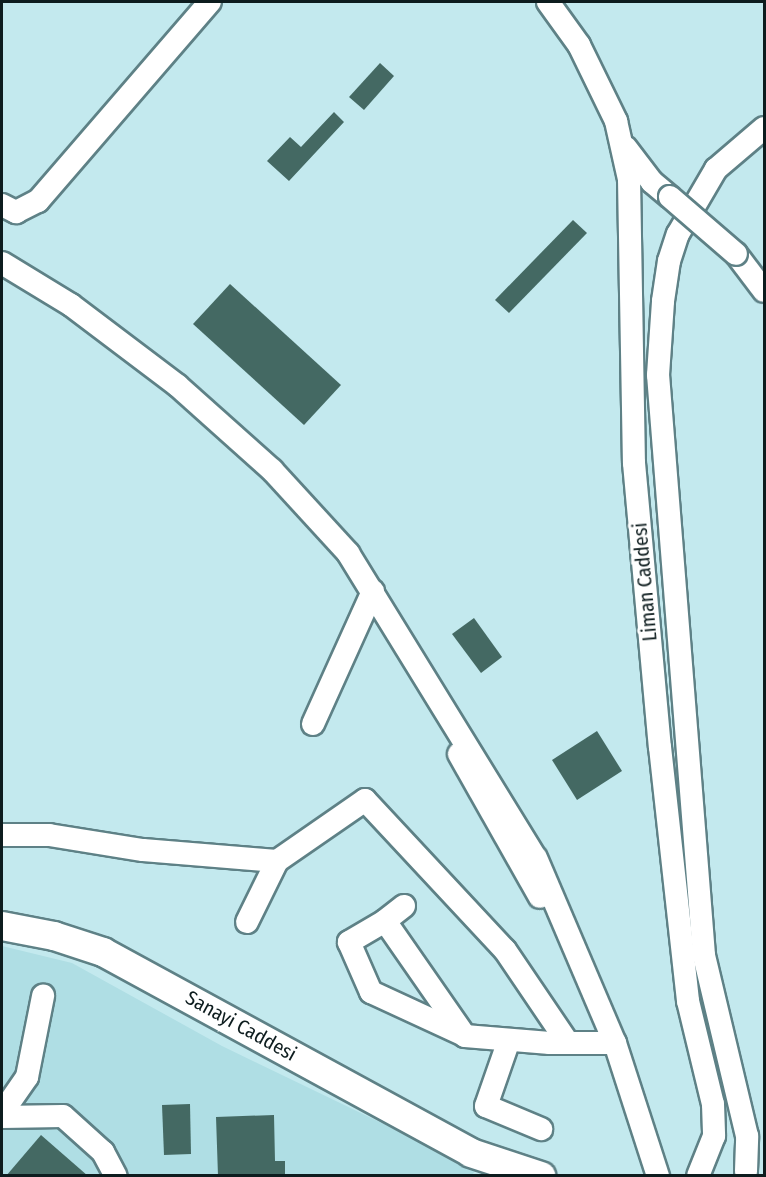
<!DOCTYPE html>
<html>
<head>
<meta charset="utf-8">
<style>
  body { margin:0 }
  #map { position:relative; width:766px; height:1177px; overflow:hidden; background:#c3e9ee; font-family:"Fira Sans Condensed",sans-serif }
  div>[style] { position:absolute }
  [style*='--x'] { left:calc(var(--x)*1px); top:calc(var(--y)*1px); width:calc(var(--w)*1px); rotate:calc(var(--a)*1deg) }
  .built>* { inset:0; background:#afdee4 }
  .building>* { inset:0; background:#446963 }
  .roads { filter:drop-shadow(2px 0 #5e8186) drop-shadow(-2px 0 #5e8186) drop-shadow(0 2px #5e8186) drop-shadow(0 -2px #5e8186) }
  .minor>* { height:22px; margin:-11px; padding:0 11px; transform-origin:11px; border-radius:11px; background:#fff }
  .major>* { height:28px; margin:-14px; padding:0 14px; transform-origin:14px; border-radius:14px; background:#fff }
  .bridges { filter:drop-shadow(2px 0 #5e8186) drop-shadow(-2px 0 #5e8186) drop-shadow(0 2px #5e8186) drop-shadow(0 -2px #5e8186) }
  .minor-bridge>* { height:22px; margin:-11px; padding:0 11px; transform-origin:11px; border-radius:11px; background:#fff }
  span { translate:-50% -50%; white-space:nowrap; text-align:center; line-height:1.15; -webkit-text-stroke:6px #fff; paint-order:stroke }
  .street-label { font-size:20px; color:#0d1c1e }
  .frame { position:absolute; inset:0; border:3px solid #0d1c1e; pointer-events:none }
</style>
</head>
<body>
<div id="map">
  <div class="built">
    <div style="clip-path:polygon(2px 946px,72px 963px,222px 1046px,477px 1169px,471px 1176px,2px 1175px)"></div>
  </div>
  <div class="building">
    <div style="clip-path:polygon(380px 63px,394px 76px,364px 110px,349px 97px)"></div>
    <div style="clip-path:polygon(334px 112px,344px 122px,289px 181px,267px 161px,290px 137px,301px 147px)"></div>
    <div style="clip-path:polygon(573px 220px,587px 233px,509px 313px,495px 300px)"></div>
    <div style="clip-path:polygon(230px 284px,341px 385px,304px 425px,193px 324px)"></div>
    <div style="clip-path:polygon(474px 618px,502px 657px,481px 673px,452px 634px)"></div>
    <div style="clip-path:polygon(597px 731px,622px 771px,577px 800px,552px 760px)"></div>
    <div style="clip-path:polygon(190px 1104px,191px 1154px,164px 1155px,162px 1105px)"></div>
    <div style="clip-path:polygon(274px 1115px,275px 1161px,285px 1161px,285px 1176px,218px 1176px,216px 1117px)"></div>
    <div style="clip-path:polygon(41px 1135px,88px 1176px,6px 1176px)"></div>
  </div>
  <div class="roads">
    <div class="minor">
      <div style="--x:548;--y:2;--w:53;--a:54.2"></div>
      <div style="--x:579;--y:45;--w:85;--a:64"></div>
      <div style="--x:616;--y:121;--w:59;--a:77.4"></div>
      <div style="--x:629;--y:179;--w:284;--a:89"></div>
      <div style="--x:634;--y:463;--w:285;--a:84.8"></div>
      <div style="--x:660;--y:747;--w:256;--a:83.7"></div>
      <div style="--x:688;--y:1001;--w:106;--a:76.4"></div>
      <div style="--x:713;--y:1104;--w:32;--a:88"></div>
      <div style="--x:714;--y:1136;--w:43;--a:111.8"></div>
      <div style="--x:626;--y:148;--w:43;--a:52.6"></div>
      <div style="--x:652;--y:182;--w:23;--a:40"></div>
      <div style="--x:2;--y:205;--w:16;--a:27"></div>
      <div style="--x:16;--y:212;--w:25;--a:-27"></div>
      <div style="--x:38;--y:201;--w:263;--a:-49.2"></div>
      <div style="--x:736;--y:254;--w:46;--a:52.9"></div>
      <div style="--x:2;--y:263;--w:81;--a:31.3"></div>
      <div style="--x:71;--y:305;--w:134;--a:37.1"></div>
      <div style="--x:178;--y:386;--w:126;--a:41.8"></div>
      <div style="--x:272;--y:470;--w:113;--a:47.5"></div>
      <div style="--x:348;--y:553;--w:358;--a:58.4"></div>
      <div style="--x:536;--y:858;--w:201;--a:66.9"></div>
      <div style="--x:615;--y:1043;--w:140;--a:72.1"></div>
      <div style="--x:313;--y:724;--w:146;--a:-65.7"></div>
      <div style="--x:459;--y:754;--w:164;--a:60.5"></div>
      <div style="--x:2;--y:835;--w:47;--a:0"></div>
      <div style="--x:49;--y:835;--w:95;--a:9.1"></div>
      <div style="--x:143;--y:850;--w:134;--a:4.7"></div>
      <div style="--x:404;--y:906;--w:24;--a:142"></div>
      <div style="--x:385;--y:921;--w:140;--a:55.2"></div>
      <div style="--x:465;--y:1036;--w:85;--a:4.7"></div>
      <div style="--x:550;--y:1043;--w:65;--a:0"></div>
      <div style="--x:385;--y:921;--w:42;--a:149.7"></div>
      <div style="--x:349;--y:942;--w:55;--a:66.3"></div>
      <div style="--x:371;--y:992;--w:102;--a:24.8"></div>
      <div style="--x:247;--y:922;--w:68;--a:-63.8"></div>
      <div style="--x:277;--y:861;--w:107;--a:-34.7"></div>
      <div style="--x:365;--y:800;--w:205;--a:47"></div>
      <div style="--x:505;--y:950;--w:112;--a:55.9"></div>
      <div style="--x:509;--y:1040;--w:70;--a:109.2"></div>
      <div style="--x:486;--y:1106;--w:60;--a:22.7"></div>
      <div style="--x:2;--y:1113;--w:44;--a:-55.2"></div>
      <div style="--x:27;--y:1077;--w:83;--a:-78.8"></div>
      <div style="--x:2;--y:1117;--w:61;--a:-0.9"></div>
      <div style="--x:63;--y:1116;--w:54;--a:42"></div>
      <div style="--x:103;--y:1152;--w:27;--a:62"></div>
      <div style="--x:746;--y:1171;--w:35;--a:-88"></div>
      <div style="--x:747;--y:1136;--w:186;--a:-103.4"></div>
      <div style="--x:704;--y:955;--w:582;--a:-94.53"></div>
      <div style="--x:658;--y:375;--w:74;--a:-86.1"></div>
      <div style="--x:663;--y:301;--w:40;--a:-81.5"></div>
      <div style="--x:669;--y:261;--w:28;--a:-72"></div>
      <div style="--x:678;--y:234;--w:75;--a:-59.7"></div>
      <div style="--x:716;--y:169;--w:63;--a:-40.5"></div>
    </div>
    <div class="major">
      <div style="--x:2;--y:926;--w:53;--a:10.9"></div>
      <div style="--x:54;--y:936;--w:52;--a:18.1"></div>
      <div style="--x:103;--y:952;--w:419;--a:28.6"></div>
      <div style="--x:471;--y:1153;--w:74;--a:18.2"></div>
    </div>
  </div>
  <div class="bridges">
    <div class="minor-bridge">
      <div style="--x:670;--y:197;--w:87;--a:40.8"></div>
    </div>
  </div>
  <div class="street-label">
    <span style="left:645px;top:582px;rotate:-95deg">Liman Caddesi</span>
    <span style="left:241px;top:1026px;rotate:29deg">Sanayi Caddesi</span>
  </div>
  <div class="frame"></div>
</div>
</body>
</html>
